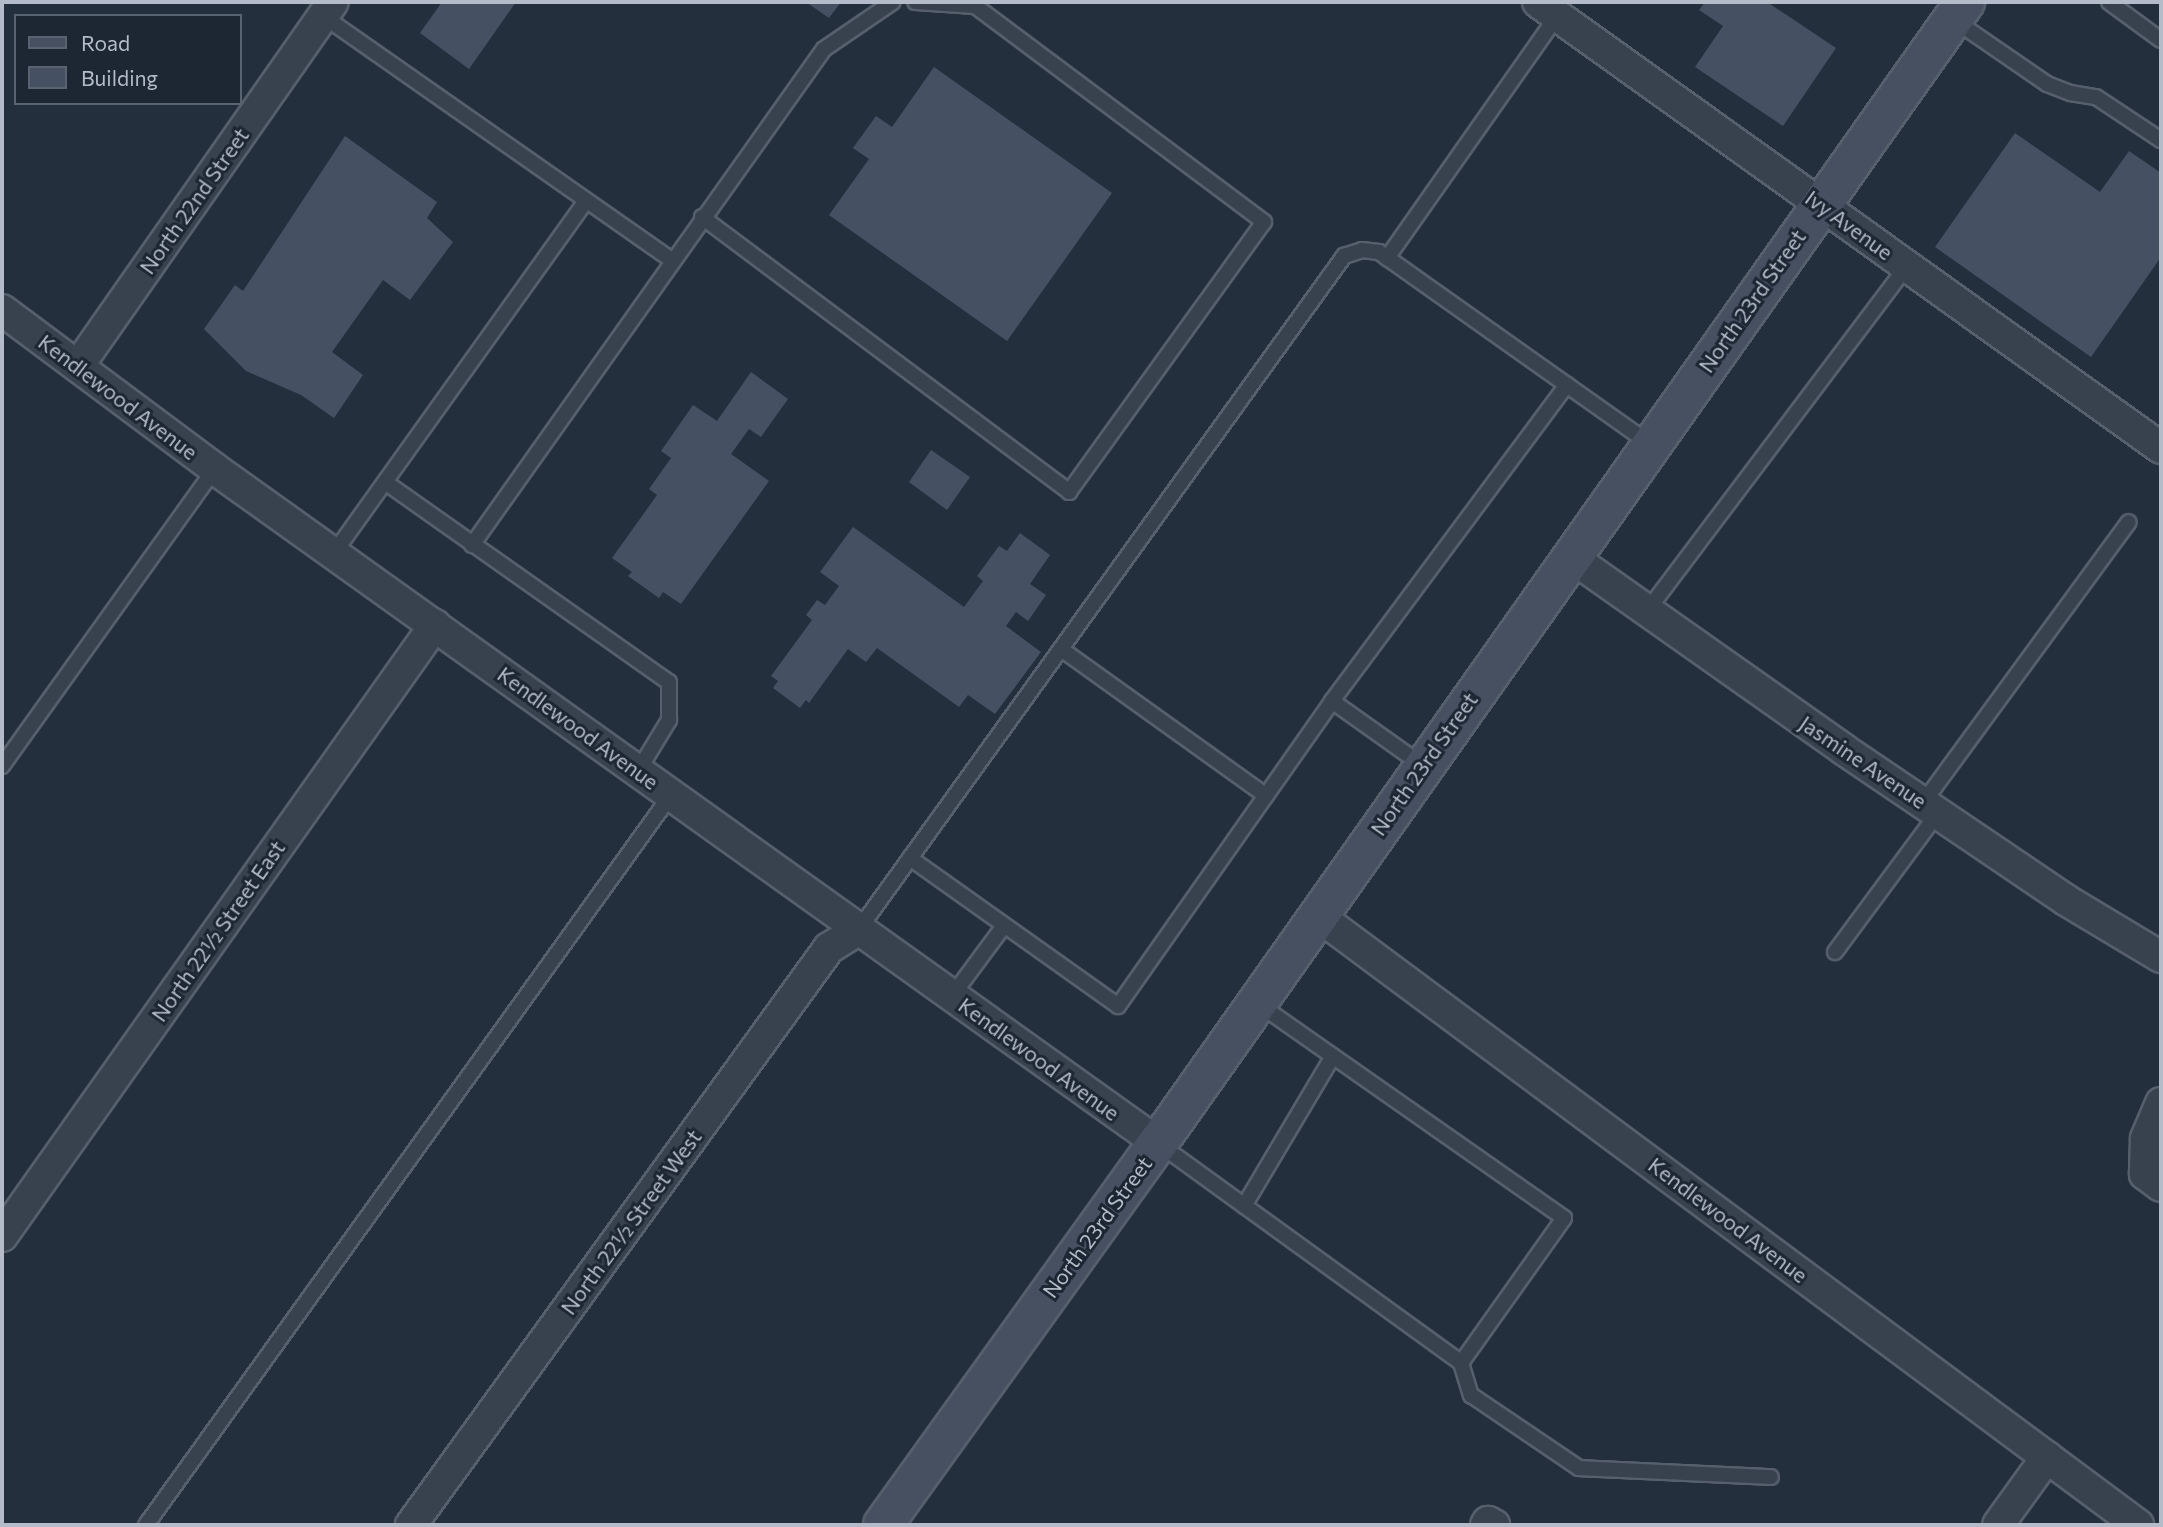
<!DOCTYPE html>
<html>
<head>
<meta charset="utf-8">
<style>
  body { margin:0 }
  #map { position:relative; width:2163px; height:1527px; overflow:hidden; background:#242f3e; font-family:Commissioner,sans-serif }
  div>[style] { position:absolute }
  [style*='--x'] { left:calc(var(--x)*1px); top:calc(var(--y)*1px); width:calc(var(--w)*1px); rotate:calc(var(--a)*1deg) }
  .building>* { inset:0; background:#455162 }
  .roads { filter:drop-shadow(2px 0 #565f6c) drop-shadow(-2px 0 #565f6c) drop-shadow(0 2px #565f6c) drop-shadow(0 -2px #565f6c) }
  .service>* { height:14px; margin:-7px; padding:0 7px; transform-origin:7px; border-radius:7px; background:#38414e }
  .minor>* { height:30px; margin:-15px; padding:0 15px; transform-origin:15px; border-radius:15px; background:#38414e }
  .secondary>* { height:38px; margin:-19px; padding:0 19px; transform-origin:19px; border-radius:19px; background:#465061 }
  span { translate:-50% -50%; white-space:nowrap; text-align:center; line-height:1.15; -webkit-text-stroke:6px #1d2633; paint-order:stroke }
  .street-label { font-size:21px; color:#b4bcc9 }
  .frame { position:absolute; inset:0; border:4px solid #b4bcc9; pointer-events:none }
  .legend { position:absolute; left:14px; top:14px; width:228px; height:91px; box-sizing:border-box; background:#1d2633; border:2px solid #59626f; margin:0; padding:9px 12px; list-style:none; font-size:21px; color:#b4bcc9 }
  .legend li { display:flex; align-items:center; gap:14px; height:35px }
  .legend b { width:35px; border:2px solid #59626f }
</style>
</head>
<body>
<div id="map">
  <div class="building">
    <div style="clip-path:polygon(442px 2px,516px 2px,469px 69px,420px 33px)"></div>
    <div style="clip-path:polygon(806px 2px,841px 2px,829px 18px)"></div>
    <div style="clip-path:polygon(1705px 2px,1767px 2px,1836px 48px,1783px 126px,1695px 67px,1723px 26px,1699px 10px)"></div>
    <div style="clip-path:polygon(934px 67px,1112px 193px,1007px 341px,829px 215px,869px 159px,853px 148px,876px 116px,892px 127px)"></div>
    <div style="clip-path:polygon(2015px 133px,2100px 192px,2129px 151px,2161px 173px,2161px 257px,2091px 357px,1935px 247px)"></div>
    <div style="clip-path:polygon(345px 136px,437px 202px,427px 218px,453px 242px,410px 300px,383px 280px,332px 352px,363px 375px,334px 418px,301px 395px,246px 371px,204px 329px,235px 285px,243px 291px)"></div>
    <div style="clip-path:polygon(751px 372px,788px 399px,761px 437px,749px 429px,731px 454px,769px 481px,681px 604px,663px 592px,659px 598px,628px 576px,632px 572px,612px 558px,657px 495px,649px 489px,671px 458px,661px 451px,693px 405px,717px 421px)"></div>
    <div style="clip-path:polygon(931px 450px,970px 477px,947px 510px,909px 482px)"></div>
    <div style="clip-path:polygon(853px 527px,964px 607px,983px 581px,977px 576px,999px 546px,1007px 551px,1020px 533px,1050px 555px,1030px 584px,1046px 595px,1028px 621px,1016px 612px,1006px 626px,1041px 652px,995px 714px,968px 695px,959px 707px,877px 648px,866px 662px,848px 649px,809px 703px,806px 700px,800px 708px,773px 688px,778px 681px,771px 676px,812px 620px,806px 615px,817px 600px,825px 605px,839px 586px,820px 572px)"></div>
  </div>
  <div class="roads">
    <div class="service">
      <div style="--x:2109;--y:2;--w:64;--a:36.2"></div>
      <div style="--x:323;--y:16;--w:426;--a:35"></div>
      <div style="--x:1954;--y:20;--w:113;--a:34.5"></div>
      <div style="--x:2047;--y:84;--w:25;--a:21"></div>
      <div style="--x:2070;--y:93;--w:26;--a:9"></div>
      <div style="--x:2096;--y:97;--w:78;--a:33.5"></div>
      <div style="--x:702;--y:217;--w:459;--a:36.8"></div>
      <div style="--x:1069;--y:492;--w:333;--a:-54.2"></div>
      <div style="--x:1264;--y:222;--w:361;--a:-143.2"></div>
      <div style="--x:975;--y:6;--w:60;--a:-176.2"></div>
      <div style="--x:1387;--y:258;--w:296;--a:-54.9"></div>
      <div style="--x:385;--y:482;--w:347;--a:35.2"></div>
      <div style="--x:669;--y:682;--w:38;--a:90"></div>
      <div style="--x:669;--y:720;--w:60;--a:121.3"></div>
      <div style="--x:472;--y:545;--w:608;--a:-54.64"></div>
      <div style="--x:824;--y:49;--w:83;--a:-34.3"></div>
      <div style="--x:334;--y:553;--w:433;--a:-54.4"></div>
      <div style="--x:1647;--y:611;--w:432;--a:-53"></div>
      <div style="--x:1061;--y:649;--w:252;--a:35.6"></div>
      <div style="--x:1332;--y:701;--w:110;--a:35.4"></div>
      <div style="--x:2;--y:766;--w:365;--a:-54.4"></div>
      <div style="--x:1923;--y:803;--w:348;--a:-53.8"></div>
      <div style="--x:910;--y:858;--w:255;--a:35.4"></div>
      <div style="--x:1118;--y:1006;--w:373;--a:-54.9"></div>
      <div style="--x:1332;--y:701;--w:394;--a:-53.4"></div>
      <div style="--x:859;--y:929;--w:830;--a:-54.22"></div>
      <div style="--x:1344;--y:256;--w:19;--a:-18"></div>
      <div style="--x:1362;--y:250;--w:17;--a:7"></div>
      <div style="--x:1379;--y:252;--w:331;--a:35.3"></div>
      <div style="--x:1835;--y:952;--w:173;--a:-53.5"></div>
      <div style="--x:952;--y:996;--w:86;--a:-53.5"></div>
      <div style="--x:1159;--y:1144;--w:373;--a:35.9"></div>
      <div style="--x:1461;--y:1363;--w:178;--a:-54.6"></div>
      <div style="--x:1564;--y:1218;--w:373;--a:-145"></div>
      <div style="--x:1244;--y:1206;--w:174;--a:-59.3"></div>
      <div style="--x:1461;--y:1363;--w:34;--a:73"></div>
      <div style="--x:1471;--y:1395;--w:130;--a:34.1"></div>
      <div style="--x:1579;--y:1468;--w:192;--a:2.7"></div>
      <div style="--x:146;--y:1525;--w:899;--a:-54.28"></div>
    </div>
    <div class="minor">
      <div style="--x:1538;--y:2;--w:766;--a:35.6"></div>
      <div style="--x:2;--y:310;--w:266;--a:36.7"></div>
      <div style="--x:215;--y:469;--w:1159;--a:35.55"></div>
      <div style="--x:78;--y:366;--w:444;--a:-55"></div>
      <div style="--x:1571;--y:557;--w:333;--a:35.2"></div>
      <div style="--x:1843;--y:749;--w:269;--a:34.1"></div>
      <div style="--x:2066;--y:900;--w:111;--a:31"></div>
      <div style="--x:1317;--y:915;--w:1023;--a:36.61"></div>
      <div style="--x:2161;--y:1103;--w:39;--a:113"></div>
      <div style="--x:2146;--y:1139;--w:35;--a:92"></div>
      <div style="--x:2145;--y:1174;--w:20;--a:37"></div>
      <div style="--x:2;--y:1236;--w:749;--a:-54.68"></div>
      <div style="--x:411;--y:1525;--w:712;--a:-54.08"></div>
      <div style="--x:829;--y:948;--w:36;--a:-32"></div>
      <div style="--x:1486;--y:1525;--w:4;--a:-56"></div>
      <div style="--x:1488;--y:1522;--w:7;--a:27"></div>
      <div style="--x:1998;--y:1525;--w:84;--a:-54.2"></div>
    </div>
    <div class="secondary">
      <div style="--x:883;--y:1525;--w:471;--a:-54.3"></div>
      <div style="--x:1158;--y:1143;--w:1398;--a:-54.73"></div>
    </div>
  </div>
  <div class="street-label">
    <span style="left:194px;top:201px;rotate:-55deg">North 22nd Street</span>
    <span style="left:1849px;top:225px;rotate:36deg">Ivy Avenue</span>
    <span style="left:1752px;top:301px;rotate:-55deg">North 23rd Street</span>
    <span style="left:118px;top:397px;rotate:37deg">Kendlewood Avenue</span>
    <span style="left:578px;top:728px;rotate:36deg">Kendlewood Avenue</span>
    <span style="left:1863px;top:762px;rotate:34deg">Jasmine Avenue</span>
    <span style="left:1424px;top:764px;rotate:-55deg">North 23rd Street</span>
    <span style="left:218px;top:931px;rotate:-55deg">North 22½ Street East</span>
    <span style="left:1039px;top:1059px;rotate:36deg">Kendlewood Avenue</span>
    <span style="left:1728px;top:1220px;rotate:37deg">Kendlewood Avenue</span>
    <span style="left:631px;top:1222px;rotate:-54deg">North 22½ Street West</span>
    <span style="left:1097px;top:1227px;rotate:-54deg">North 23rd Street</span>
  </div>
  <div class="frame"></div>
  <ul class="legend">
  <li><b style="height:9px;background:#465061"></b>Road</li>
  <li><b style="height:19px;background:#455162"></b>Building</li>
  </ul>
</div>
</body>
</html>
